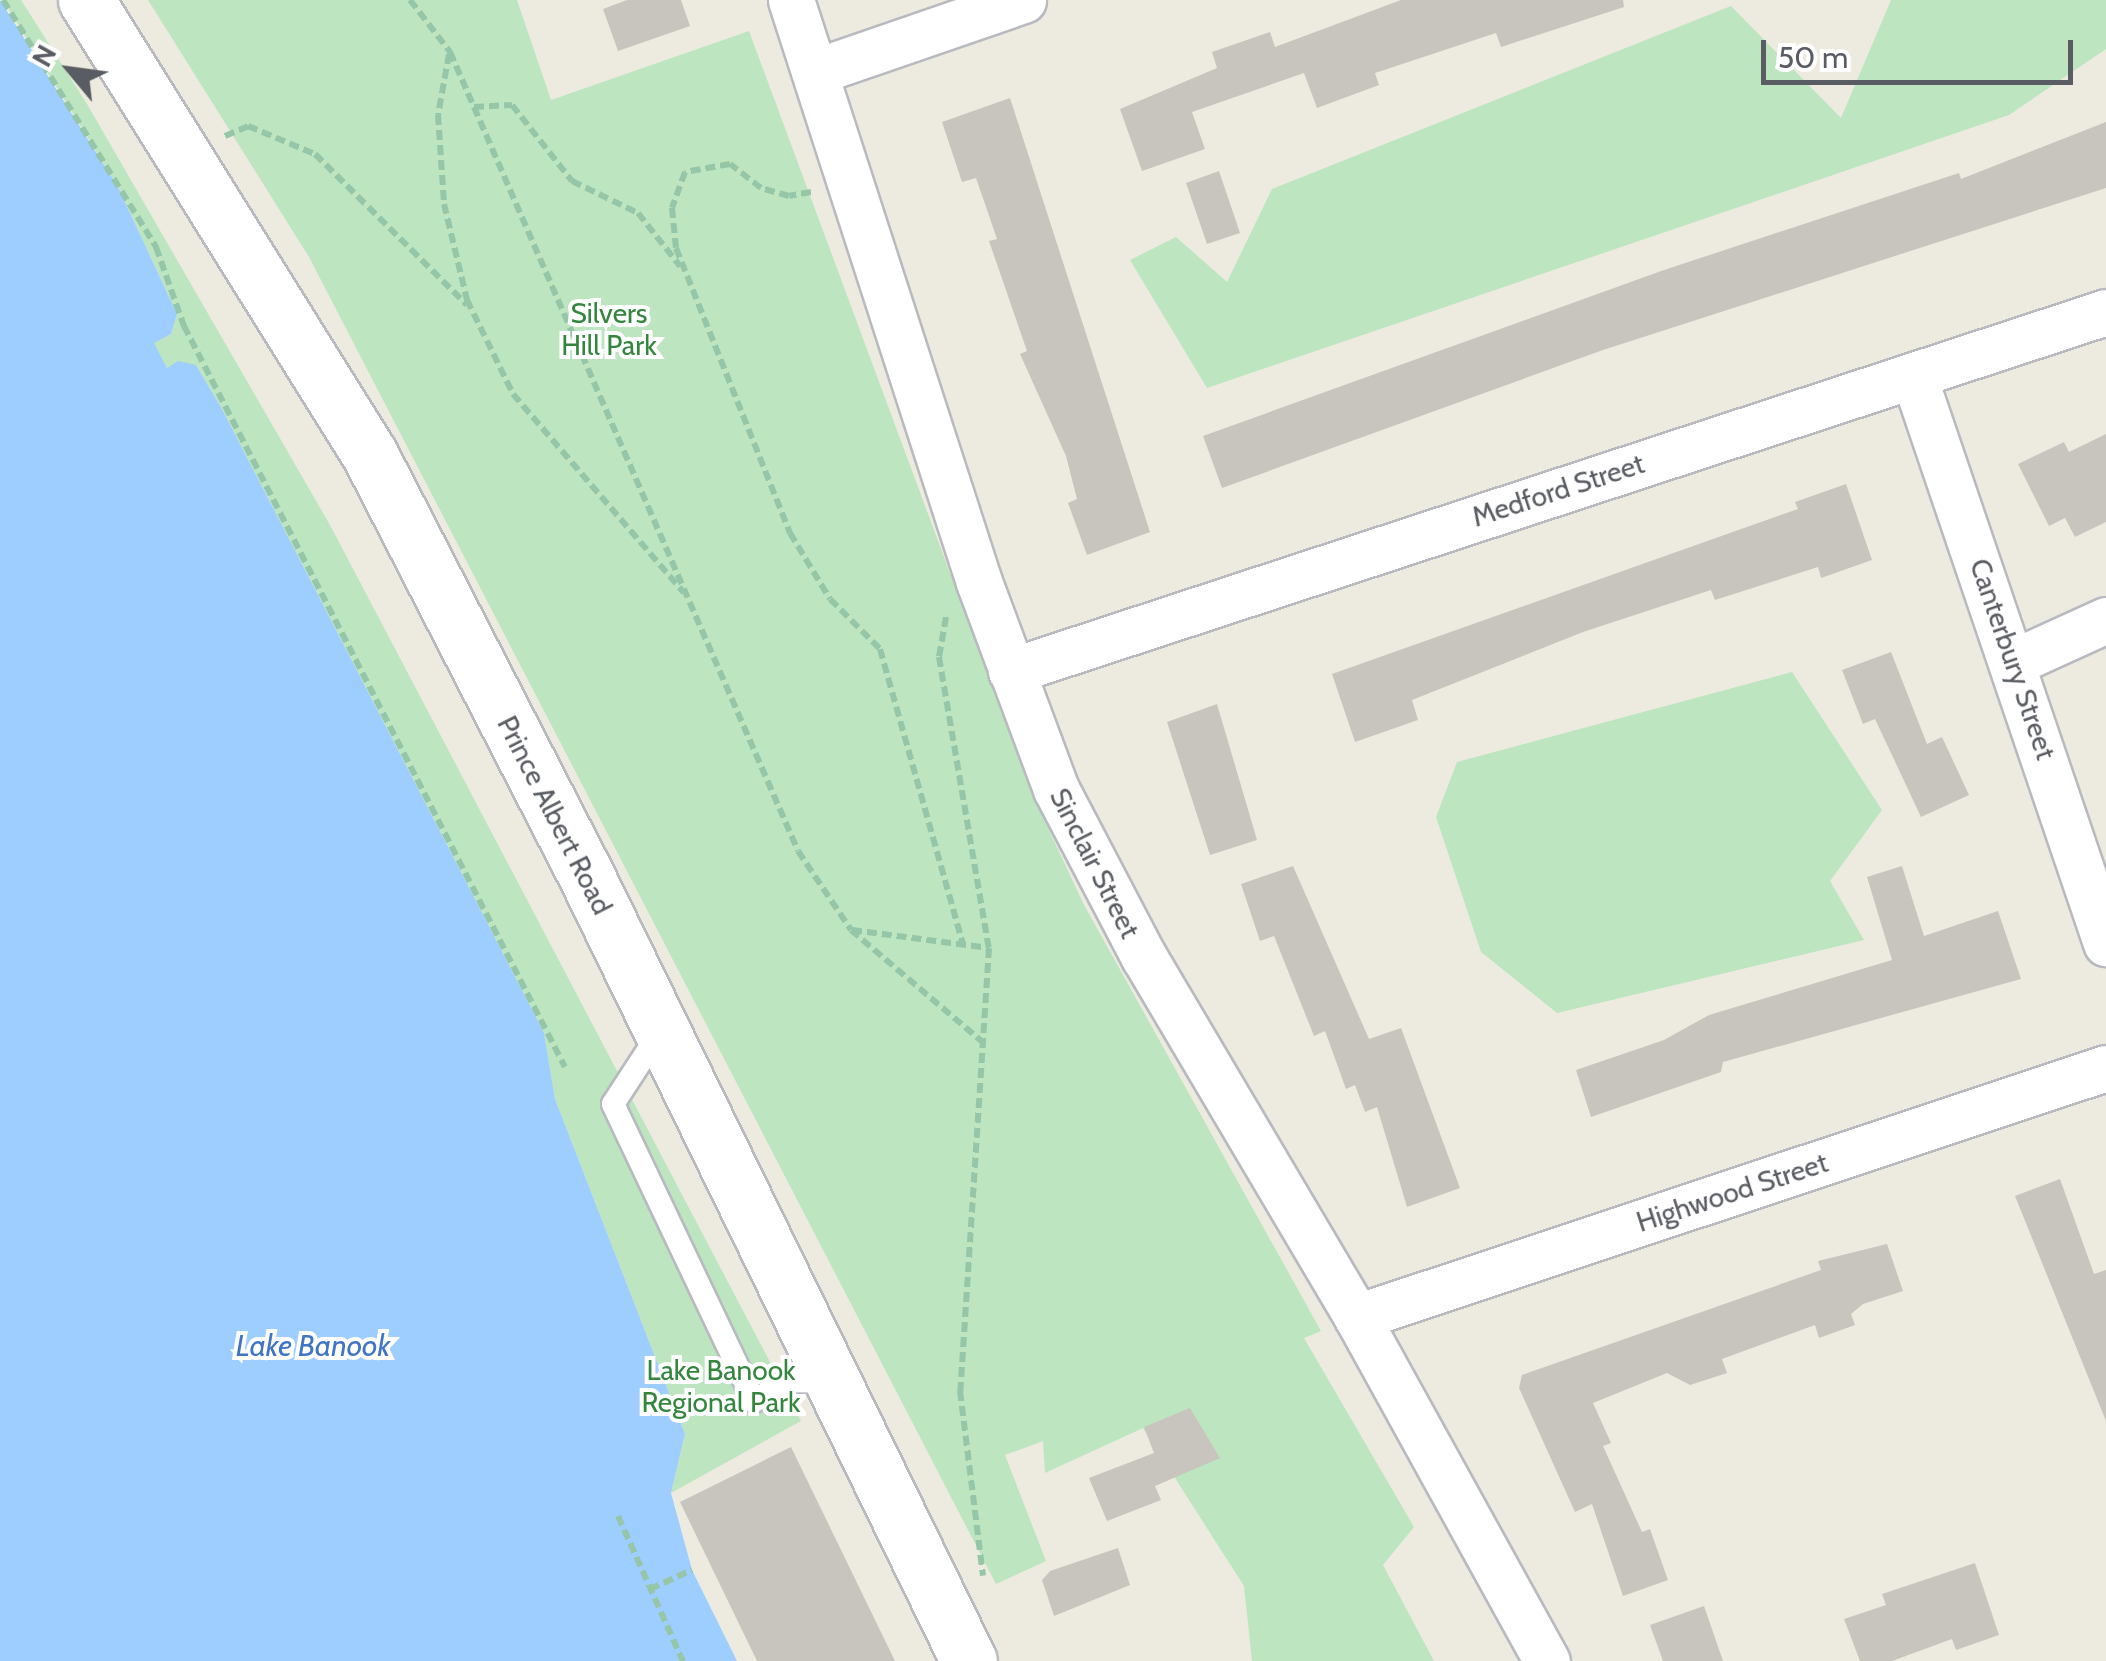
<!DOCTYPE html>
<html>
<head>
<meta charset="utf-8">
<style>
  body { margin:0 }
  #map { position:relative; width:2106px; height:1661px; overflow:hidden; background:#edebe0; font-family:Cabin,sans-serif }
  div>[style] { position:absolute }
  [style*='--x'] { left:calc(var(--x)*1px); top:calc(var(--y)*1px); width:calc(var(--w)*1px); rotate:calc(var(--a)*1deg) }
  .green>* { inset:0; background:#bce5c0 }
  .water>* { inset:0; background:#9ecdff }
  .building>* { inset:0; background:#c7c5be }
  .path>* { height:6px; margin-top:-3px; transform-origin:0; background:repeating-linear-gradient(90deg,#95c6a7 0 10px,transparent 0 15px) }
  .roads { filter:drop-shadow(2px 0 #b8bac0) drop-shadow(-2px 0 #b8bac0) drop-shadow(0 2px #b8bac0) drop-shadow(0 -2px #b8bac0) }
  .lane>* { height:22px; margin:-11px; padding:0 11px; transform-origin:11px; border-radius:11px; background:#fff }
  .street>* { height:45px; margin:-22.5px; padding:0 22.5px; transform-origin:22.5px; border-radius:22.5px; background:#fff }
  .secondary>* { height:55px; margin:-27.5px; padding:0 27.5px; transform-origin:27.5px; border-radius:27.5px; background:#fff }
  span { translate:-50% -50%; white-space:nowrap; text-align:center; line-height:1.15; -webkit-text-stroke:8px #fff; paint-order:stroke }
  .park-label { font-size:28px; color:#34863f }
  .street-label { font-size:28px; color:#595c62 }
  .water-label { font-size:30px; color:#4075c3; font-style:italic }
  .north { position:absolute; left:20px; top:20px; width:100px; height:100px; -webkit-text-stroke:8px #fff; paint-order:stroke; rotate:299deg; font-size:28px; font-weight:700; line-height:40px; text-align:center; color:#595c62 }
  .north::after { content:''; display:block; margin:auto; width:35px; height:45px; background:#595c62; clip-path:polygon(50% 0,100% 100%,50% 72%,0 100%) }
  .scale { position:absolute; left:1761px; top:40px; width:312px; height:45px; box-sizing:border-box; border:5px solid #595c62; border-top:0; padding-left:12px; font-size:30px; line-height:35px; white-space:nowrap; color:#595c62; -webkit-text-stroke:8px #fff; paint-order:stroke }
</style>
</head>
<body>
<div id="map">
  <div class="green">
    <div style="clip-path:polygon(3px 0,21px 0,87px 104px,330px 525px,801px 1421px,671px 1493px,685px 1434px,555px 1099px,544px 1033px,222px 409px,196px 365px,167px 368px,153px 342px,171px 334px,177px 314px,118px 187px)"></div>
    <div style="clip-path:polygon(148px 0,517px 0,551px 100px,749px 31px,1030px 789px,1083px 903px,1321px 1331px,1304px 1338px,1414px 1527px,1383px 1565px,1434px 1661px,1252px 1661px,1244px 1586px,1143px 1428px,1045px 1473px,1043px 1441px,1005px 1455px,1046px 1561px,996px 1584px,309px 257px)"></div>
    <div style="clip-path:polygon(1891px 0,2106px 0,2106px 49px,2009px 115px,1207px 388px,1130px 260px,1176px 237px,1227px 282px,1272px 189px,1731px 6px,1841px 118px)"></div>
    <div style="clip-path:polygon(1792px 672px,1882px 810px,1830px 881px,1864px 940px,1557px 1013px,1481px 952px,1436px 817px,1457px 762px)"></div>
  </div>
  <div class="water">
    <div style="clip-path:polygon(0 0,118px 187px,177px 314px,171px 334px,154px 343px,167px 368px,178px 361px,196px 365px,222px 409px,544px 1033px,555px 1099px,685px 1434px,671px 1493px,692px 1570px,737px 1661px,0 1661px)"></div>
  </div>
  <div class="building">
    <div style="clip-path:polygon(627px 0,681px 0,690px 26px,618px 51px,603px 9px)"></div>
    <div style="clip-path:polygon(1401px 0,1623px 0,1624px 7px,1501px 47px,1496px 33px,1375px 73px,1379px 85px,1317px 108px,1304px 73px,1192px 112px,1205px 149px,1142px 171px,1120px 109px,1217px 68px,1212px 52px,1270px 32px,1275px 47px)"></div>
    <div style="clip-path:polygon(1010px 98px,1150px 532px,1087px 555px,1068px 503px,1077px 499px,1066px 456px,1020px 354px,1027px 351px,989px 241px,997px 239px,976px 178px,962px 182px,942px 122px)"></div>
    <div style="clip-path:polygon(2106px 122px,2106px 188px,1603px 350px,1222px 488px,1203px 436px,1664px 270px,1959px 173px,1961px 179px)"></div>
    <div style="clip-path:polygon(1219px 171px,1240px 233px,1207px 244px,1186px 183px)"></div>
    <div style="clip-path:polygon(2106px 434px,2106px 522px,2075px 537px,2065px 518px,2049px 526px,2018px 464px,2064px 442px,2069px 452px)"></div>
    <div style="clip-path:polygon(1846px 484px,1872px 560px,1821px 578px,1818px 567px,1715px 600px,1711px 590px,1583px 632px,1412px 700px,1418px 720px,1355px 742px,1332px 674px,1798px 509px,1795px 502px)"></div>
    <div style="clip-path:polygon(1891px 652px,1927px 744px,1942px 737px,1969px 795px,1921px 817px,1875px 719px,1863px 724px,1842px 670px)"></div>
    <div style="clip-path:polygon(1217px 704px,1257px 840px,1210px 855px,1167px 722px)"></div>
    <div style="clip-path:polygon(1293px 866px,1369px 1039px,1401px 1028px,1460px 1188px,1407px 1207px,1377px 1107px,1365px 1112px,1355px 1085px,1346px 1089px,1325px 1031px,1314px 1036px,1274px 936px,1260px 941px,1241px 884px)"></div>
    <div style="clip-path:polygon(1902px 866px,1924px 936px,1998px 911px,2021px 979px,1723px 1062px,1721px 1072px,1591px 1117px,1576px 1070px,1664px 1040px,1709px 1015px,1892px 960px,1867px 877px)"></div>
    <div style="clip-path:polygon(2060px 1179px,2094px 1274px,2106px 1270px,2106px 1421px,2015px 1196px)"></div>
    <div style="clip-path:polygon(1887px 1244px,1903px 1291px,1863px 1304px,1851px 1314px,1855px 1325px,1819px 1338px,1815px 1325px,1722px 1359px,1727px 1373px,1690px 1385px,1667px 1373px,1593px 1403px,1611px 1443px,1603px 1446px,1642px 1532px,1650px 1529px,1668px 1580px,1623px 1596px,1592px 1504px,1575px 1512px,1519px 1388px,1522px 1375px,1821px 1270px,1818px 1261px)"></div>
    <div style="clip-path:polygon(1190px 1408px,1220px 1458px,1155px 1486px,1161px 1500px,1107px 1521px,1089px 1478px,1154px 1453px,1144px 1427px)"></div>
    <div style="clip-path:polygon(791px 1447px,895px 1661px,757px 1661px,680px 1502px)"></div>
    <div style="clip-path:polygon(1118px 1548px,1130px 1585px,1054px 1616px,1042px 1580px,1050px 1571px)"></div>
    <div style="clip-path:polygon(1975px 1563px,1999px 1635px,1956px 1650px,1952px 1639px,1892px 1661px,1860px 1661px,1844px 1619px,1886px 1605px,1882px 1594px)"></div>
    <div style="clip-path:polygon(1704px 1606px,1723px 1661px,1663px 1661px,1650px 1625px)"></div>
  </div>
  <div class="path">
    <div style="--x:3;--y:0;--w:291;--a:58.2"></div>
    <div style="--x:156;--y:247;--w:84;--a:70.5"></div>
    <div style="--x:184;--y:326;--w:833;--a:62.79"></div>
    <div style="--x:410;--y:0;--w:66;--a:52.4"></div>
    <div style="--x:450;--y:52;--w:871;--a:66.46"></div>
    <div style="--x:798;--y:851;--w:95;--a:56.1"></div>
    <div style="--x:851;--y:930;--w:175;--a:40.4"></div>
    <div style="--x:449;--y:54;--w:62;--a:100.2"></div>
    <div style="--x:438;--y:115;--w:89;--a:86.1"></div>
    <div style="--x:444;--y:204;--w:99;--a:76.5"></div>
    <div style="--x:467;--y:300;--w:105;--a:63.9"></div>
    <div style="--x:513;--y:394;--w:262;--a:49.3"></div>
    <div style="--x:474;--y:107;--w:38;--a:-3"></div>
    <div style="--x:512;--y:105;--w:97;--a:51.7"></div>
    <div style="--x:572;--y:181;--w:73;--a:25.9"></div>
    <div style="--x:638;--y:213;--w:68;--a:51.6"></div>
    <div style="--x:225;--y:136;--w:25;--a:-23"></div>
    <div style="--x:248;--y:126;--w:73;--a:22.7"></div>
    <div style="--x:315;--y:154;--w:214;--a:44.8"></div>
    <div style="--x:811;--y:192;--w:22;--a:170"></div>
    <div style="--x:789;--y:196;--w:29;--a:-164"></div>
    <div style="--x:761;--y:188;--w:39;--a:-142"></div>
    <div style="--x:730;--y:164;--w:46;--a:169.9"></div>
    <div style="--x:685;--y:172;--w:38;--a:110"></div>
    <div style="--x:672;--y:208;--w:40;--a:84.3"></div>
    <div style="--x:676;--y:248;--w:307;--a:68.2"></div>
    <div style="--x:790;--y:533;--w:77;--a:58.8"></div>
    <div style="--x:830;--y:599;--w:71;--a:45"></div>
    <div style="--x:880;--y:649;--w:306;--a:74.3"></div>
    <div style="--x:946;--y:617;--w:41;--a:99.9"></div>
    <div style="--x:939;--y:657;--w:295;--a:80.3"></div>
    <div style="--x:989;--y:948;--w:444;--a:93.7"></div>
    <div style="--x:960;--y:1391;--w:186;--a:82.9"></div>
    <div style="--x:852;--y:930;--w:138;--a:7.5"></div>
    <div style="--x:618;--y:1516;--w:159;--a:65.9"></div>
    <div style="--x:650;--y:1589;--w:46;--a:-24.3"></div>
  </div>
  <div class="roads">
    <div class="lane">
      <div style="--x:660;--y:1032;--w:86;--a:123.1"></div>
      <div style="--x:613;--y:1104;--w:329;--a:64.6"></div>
      <div style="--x:754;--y:1401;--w:38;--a:-32"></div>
      <div style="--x:786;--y:1381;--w:47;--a:1.2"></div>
    </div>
    <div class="street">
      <div style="--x:791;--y:0;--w:612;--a:72.1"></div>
      <div style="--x:979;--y:582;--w:221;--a:69.6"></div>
      <div style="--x:1056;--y:789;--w:190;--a:62.4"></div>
      <div style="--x:1144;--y:957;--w:418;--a:59.4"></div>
      <div style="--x:1357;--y:1317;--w:393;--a:61.1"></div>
      <div style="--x:817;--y:71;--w:218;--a:-19"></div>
      <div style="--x:1914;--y:377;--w:598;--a:71.26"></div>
      <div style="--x:2016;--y:661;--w:99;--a:-24.5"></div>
      <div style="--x:1011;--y:671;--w:1152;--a:-18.15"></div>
      <div style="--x:1357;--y:1317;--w:789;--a:-18.39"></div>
    </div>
    <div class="secondary">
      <div style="--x:86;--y:0;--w:536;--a:58.03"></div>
      <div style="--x:370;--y:455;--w:463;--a:62.8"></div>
      <div style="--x:582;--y:867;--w:883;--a:64.02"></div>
    </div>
  </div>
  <div class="park-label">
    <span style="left:609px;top:329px">Silvers<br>Hill Park</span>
    <span style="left:721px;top:1386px">Lake Banook<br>Regional Park</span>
  </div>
  <div class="street-label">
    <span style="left:1558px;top:490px;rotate:-18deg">Medford Street</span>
    <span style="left:2013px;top:659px;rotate:71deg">Canterbury Street</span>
    <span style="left:555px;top:815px;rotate:63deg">Prince Albert Road</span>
    <span style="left:1095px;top:863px;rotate:63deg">Sinclair Street</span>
    <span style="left:1732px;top:1192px;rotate:-18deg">Highwood Street</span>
  </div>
  <div class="water-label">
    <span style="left:313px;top:1346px">Lake Banook</span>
  </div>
  <div class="north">N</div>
  <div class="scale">50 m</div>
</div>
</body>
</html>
